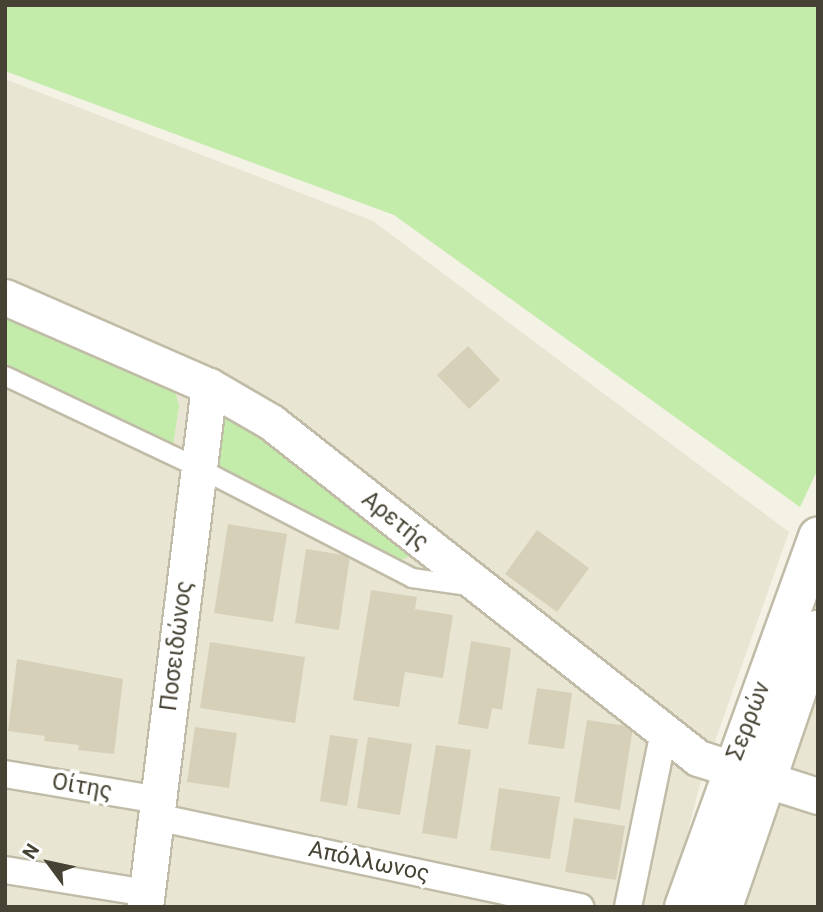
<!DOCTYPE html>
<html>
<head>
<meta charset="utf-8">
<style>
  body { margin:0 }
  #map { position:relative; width:823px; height:912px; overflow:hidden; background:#f4f2e5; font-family:Roboto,sans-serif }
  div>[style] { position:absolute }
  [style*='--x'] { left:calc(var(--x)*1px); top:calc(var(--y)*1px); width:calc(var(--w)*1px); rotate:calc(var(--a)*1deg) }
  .residential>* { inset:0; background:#e8e5d2 }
  .green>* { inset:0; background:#c3ebaa }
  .building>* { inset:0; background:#d6d0b9 }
  .roads { filter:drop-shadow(2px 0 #c0bca7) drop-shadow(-2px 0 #c0bca7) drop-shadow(0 2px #c0bca7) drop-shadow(0 -2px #c0bca7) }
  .service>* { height:18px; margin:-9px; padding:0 9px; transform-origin:9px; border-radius:9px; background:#fff }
  .pedestrian>* { height:26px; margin:-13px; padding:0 13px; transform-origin:13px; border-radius:13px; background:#fff }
  .minor>* { height:35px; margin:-17.5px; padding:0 17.5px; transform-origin:17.5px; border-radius:17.5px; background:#fff }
  .tertiary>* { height:38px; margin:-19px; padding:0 19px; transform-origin:19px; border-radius:19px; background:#fff }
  span { translate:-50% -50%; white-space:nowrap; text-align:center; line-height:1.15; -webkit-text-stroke:7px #fff; paint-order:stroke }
  .street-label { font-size:23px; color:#474334 }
  .frame { position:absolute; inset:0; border:7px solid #474334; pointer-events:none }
  .north { position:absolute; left:14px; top:828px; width:70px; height:70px; -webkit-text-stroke:5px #fff; paint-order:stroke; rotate:303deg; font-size:19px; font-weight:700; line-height:28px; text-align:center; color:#474334 }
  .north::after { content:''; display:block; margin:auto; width:24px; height:32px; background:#474334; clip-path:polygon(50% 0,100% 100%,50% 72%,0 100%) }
</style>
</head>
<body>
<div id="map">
  <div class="residential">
    <div style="clip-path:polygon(5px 79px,373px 221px,789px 532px,701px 781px,668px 907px,5px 907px)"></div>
    <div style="clip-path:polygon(818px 663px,818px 907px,738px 907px)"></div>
  </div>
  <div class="green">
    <div style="clip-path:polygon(5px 5px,818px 5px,818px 469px,800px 507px,394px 215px,5px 71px)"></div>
    <div style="clip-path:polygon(5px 317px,174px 387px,179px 406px,173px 445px,5px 367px)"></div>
    <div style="clip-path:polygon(212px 410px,234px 415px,410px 549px,411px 556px,397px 561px,197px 460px)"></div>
  </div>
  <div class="building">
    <div style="clip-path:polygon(468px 346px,500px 380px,469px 409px,437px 375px)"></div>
    <div style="clip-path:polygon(228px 524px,287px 534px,273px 622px,214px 613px)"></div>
    <div style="clip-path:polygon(537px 530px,589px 568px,557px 612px,505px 574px)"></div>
    <div style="clip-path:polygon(306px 549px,350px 556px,339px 630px,295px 623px)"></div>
    <div style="clip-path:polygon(371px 590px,417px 597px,415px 609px,453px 615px,443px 678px,405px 672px,399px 707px,353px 700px)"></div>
    <div style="clip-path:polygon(471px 641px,511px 648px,502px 710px,492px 708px,488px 729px,458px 724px)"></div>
    <div style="clip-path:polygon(210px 642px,305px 657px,295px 723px,200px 708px)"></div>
    <div style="clip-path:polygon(17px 659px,123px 679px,114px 754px,78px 750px,79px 745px,44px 741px,45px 736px,8px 731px)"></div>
    <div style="clip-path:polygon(537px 688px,572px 693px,564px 749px,528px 744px)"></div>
    <div style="clip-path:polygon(587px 720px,633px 727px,620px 810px,574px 802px)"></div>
    <div style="clip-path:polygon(195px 727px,237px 733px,229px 788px,187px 782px)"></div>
    <div style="clip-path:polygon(330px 735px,358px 739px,347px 806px,320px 801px)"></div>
    <div style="clip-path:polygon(368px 737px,412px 744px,400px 815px,357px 808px)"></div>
    <div style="clip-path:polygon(436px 745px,471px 750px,457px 839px,422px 833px)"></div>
    <div style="clip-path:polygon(499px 788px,560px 797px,550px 859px,490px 850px)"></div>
    <div style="clip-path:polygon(574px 818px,625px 826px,616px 880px,565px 872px)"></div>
  </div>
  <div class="roads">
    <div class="service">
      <div style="--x:5;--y:376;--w:215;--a:25.4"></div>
      <div style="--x:199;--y:468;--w:240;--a:27.3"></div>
      <div style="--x:412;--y:578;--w:57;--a:8.1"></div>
    </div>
    <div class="pedestrian">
      <div style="--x:5;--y:774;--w:156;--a:9.6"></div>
      <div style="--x:156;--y:817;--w:434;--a:12"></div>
      <div style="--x:5;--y:870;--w:144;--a:9.2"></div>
      <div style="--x:628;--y:907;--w:180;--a:-78.4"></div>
    </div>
    <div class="minor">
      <div style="--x:5;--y:297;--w:223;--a:23.6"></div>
      <div style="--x:209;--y:386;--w:72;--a:30.1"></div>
      <div style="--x:271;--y:422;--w:543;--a:38.2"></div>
      <div style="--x:698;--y:758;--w:126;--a:17.6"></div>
      <div style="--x:145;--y:907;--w:525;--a:-83"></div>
    </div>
    <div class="tertiary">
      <div style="--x:684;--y:907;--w:394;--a:-70.1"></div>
      <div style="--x:723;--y:907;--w:293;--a:-71.1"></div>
    </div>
  </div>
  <div class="street-label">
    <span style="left:395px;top:521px;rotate:39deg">Αρετής</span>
    <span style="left:177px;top:646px;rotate:-83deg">Ποσειδώνος</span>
    <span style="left:749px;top:721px;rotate:-69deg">Σερρών</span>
    <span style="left:82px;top:787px;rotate:10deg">Οίτης</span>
    <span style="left:369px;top:862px;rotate:12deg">Απόλλωνος</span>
  </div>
  <div class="frame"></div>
  <div class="north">N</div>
</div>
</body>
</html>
